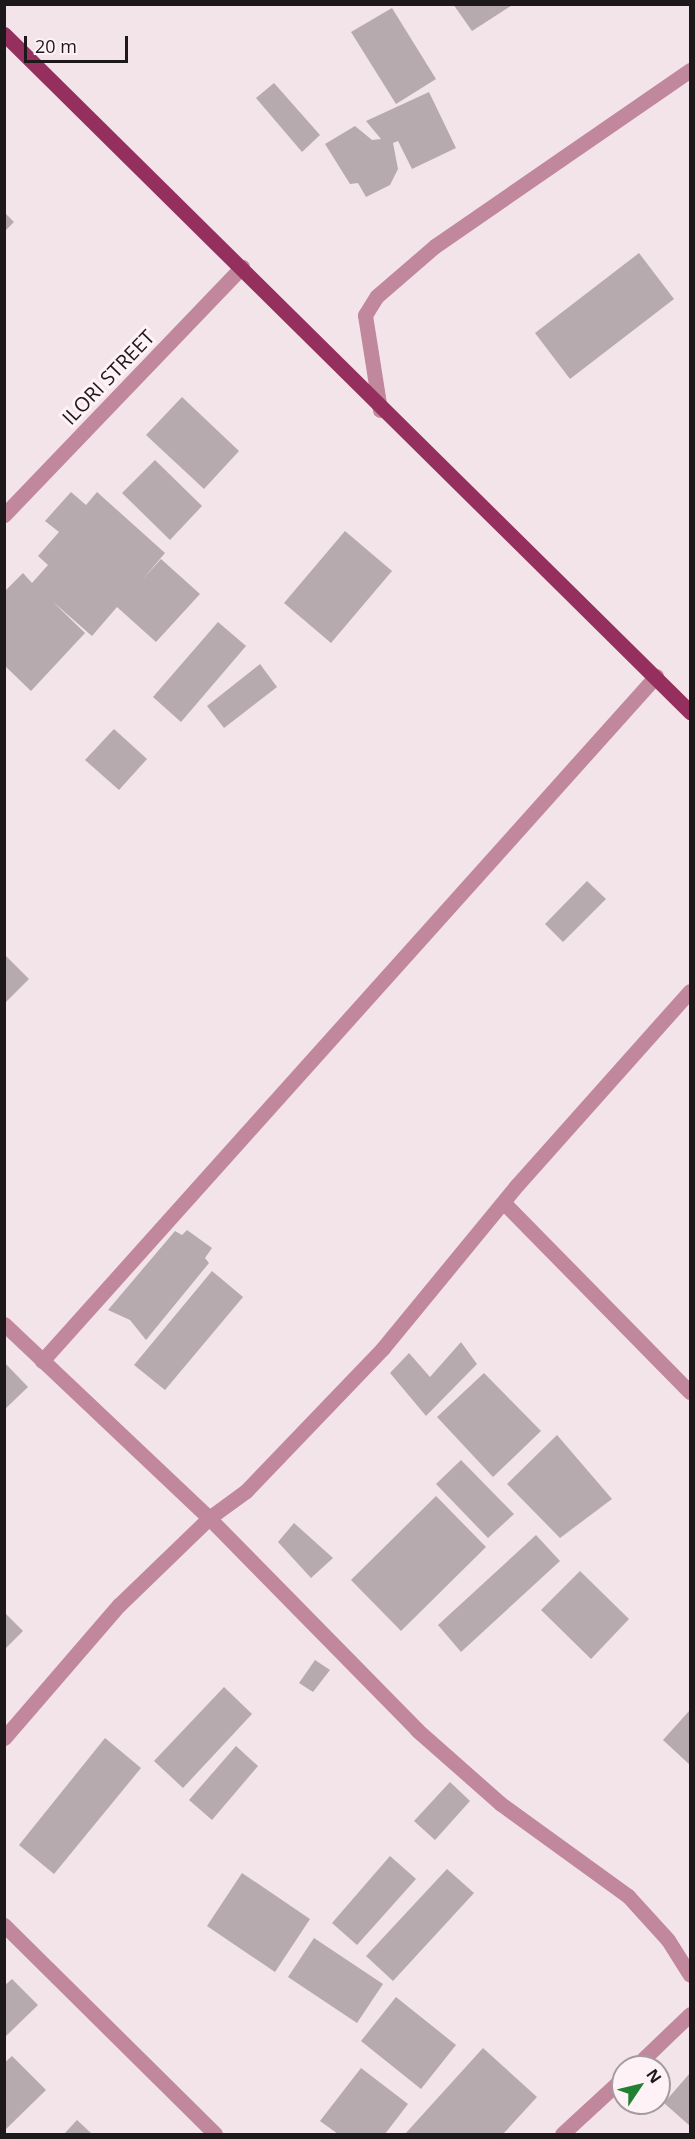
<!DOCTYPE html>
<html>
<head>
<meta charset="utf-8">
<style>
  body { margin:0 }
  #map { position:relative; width:695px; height:2139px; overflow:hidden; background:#f2e4e9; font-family:"Open Sans",sans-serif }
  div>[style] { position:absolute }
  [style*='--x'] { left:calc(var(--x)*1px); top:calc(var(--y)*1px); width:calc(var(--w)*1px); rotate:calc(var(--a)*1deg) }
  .building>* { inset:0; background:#b7aaae }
  .minor>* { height:15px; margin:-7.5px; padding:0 7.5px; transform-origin:7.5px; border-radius:7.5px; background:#c1879c }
  .major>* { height:15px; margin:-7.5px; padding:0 7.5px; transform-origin:7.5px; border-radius:7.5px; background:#952f5e }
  span { translate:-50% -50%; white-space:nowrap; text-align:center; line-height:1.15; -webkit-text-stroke:6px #fef2f6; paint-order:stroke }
  .street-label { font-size:20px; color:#1d181a }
  .frame { position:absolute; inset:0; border:6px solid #1d181a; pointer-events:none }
  .north { position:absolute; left:611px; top:2055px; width:60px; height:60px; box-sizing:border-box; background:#fef2f6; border:2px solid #a49b9e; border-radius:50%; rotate:55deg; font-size:16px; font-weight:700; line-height:24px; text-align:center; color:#1d181a }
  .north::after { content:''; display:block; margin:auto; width:21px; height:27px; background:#218031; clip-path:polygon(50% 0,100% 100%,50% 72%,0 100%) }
  .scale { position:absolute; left:24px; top:36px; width:104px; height:27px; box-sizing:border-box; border:3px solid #1d181a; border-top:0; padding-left:8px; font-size:18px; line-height:21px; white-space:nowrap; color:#1d181a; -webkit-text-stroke:4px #fef2f6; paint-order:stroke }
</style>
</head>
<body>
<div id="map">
  <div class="building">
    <div style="clip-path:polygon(453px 4px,514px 4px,472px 31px)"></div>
    <div style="clip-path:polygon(392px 8px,436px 79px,396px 104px,351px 32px)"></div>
    <div style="clip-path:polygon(274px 83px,320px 135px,302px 152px,256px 98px)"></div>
    <div style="clip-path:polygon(429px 92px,456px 148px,412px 169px,398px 141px,393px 143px,398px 169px,390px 185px,366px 197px,358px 183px,350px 184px,325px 144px,355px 126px,372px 140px,381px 139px,366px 121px)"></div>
    <div style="clip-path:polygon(4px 212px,14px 222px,4px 232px)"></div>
    <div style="clip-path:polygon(639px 253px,674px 299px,570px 379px,535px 333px)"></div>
    <div style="clip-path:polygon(182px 397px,239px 451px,204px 489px,146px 435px)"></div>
    <div style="clip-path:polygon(155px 460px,202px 506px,170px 540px,122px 493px)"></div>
    <div style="clip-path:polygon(71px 492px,86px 505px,97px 492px,165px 553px,142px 580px,161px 559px,200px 594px,156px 642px,117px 607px,92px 636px,52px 601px,85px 633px,31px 691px,4px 665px,4px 592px,23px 573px,32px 583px,48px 565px,38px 556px,59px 532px,45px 521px)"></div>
    <div style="clip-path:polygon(345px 531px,392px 571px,331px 643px,284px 603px)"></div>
    <div style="clip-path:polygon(218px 622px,246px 646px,181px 722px,153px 697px)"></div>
    <div style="clip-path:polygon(260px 664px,277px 687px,224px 728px,207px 706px)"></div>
    <div style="clip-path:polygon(114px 729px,147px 759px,119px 790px,85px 760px)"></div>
    <div style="clip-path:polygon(587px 881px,606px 899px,563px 942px,545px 924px)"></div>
    <div style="clip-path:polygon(4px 954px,29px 979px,6px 1002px,4px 1001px)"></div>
    <div style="clip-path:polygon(187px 1230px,212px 1248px,205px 1258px,209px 1263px,146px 1340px,130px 1320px,108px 1310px,175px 1231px,182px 1235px)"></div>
    <div style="clip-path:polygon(212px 1271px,243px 1297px,165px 1390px,134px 1365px)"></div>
    <div style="clip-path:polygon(461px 1342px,477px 1364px,426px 1416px,390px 1373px,409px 1353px,430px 1377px)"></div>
    <div style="clip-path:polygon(4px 1362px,28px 1387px,4px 1410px)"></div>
    <div style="clip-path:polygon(484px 1373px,541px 1431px,493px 1477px,437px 1417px)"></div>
    <div style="clip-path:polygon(557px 1435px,612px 1499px,560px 1538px,507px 1484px)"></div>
    <div style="clip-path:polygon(461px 1460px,514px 1514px,488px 1538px,436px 1484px)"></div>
    <div style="clip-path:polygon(436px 1496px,486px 1547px,401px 1631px,351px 1580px)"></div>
    <div style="clip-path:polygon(294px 1523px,333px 1558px,311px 1578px,278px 1542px)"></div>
    <div style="clip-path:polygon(536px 1535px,560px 1561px,461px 1652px,438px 1625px)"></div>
    <div style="clip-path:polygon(580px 1571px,629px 1619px,591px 1659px,541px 1610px)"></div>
    <div style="clip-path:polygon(4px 1612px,23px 1631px,4px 1650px)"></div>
    <div style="clip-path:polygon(315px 1660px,330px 1670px,313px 1692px,299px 1683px)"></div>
    <div style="clip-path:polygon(224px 1687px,252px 1714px,183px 1788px,154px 1761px)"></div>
    <div style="clip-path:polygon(690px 1710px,690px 1765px,663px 1740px)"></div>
    <div style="clip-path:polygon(105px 1738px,141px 1768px,54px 1874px,19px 1845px)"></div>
    <div style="clip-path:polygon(236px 1746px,258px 1766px,212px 1820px,189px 1800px)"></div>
    <div style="clip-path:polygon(450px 1782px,470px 1801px,435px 1840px,414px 1821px)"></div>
    <div style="clip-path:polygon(390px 1856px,416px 1879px,357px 1945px,332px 1923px)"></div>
    <div style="clip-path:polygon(447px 1869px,474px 1893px,393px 1981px,366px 1956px)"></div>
    <div style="clip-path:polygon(242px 1873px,310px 1919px,275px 1972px,207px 1926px)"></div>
    <div style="clip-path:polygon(314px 1938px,383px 1984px,357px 2023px,288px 1977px)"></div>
    <div style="clip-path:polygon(12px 1979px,38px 2005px,4px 2038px,4px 1986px)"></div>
    <div style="clip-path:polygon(396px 1997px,456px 2045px,421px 2089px,361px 2041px)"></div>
    <div style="clip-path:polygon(483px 2048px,537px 2097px,503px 2134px,405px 2134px)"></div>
    <div style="clip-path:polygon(12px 2056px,46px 2090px,4px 2131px,4px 2063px)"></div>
    <div style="clip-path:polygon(361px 2068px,408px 2104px,385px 2134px,338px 2134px,320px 2121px)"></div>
    <div style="clip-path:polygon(690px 2073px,690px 2126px,664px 2103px)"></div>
    <div style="clip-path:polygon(77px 2120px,92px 2134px,64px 2134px)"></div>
  </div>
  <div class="minor">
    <div style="--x:380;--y:410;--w:96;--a:-99"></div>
    <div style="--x:365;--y:315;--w:22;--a:-58"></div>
    <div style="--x:377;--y:296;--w:77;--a:-40.8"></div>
    <div style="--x:435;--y:246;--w:310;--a:-34.6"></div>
    <div style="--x:4;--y:515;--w:344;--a:-46.2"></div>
    <div style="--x:504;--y:1203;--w:265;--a:45.5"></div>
    <div style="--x:4;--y:1324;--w:282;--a:43.4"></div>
    <div style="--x:209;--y:1518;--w:297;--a:45.5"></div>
    <div style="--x:417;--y:1730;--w:112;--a:41.4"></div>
    <div style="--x:501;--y:1804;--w:157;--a:35.9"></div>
    <div style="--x:628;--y:1896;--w:59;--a:47.7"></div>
    <div style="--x:668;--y:1940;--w:41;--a:57.8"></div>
    <div style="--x:42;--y:1361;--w:920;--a:-48.13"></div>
    <div style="--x:4;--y:1738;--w:176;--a:-49.2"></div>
    <div style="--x:119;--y:1605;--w:125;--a:-44"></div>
    <div style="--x:209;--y:1518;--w:46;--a:-36.1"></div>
    <div style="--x:246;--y:1491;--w:198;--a:-46.2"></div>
    <div style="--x:383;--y:1348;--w:211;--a:-50.6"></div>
    <div style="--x:517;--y:1185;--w:260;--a:-48.3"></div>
    <div style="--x:4;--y:1925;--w:297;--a:44.7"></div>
    <div style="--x:635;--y:2067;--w:76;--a:-43.9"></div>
    <div style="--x:562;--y:2134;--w:83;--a:-42.6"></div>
  </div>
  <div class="major">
    <div style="--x:4;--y:34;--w:965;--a:44.66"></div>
  </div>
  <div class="street-label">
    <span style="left:108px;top:377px;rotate:-46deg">ILORI STREET</span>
  </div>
  <div class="frame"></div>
  <div class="north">N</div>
  <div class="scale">20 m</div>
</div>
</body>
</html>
